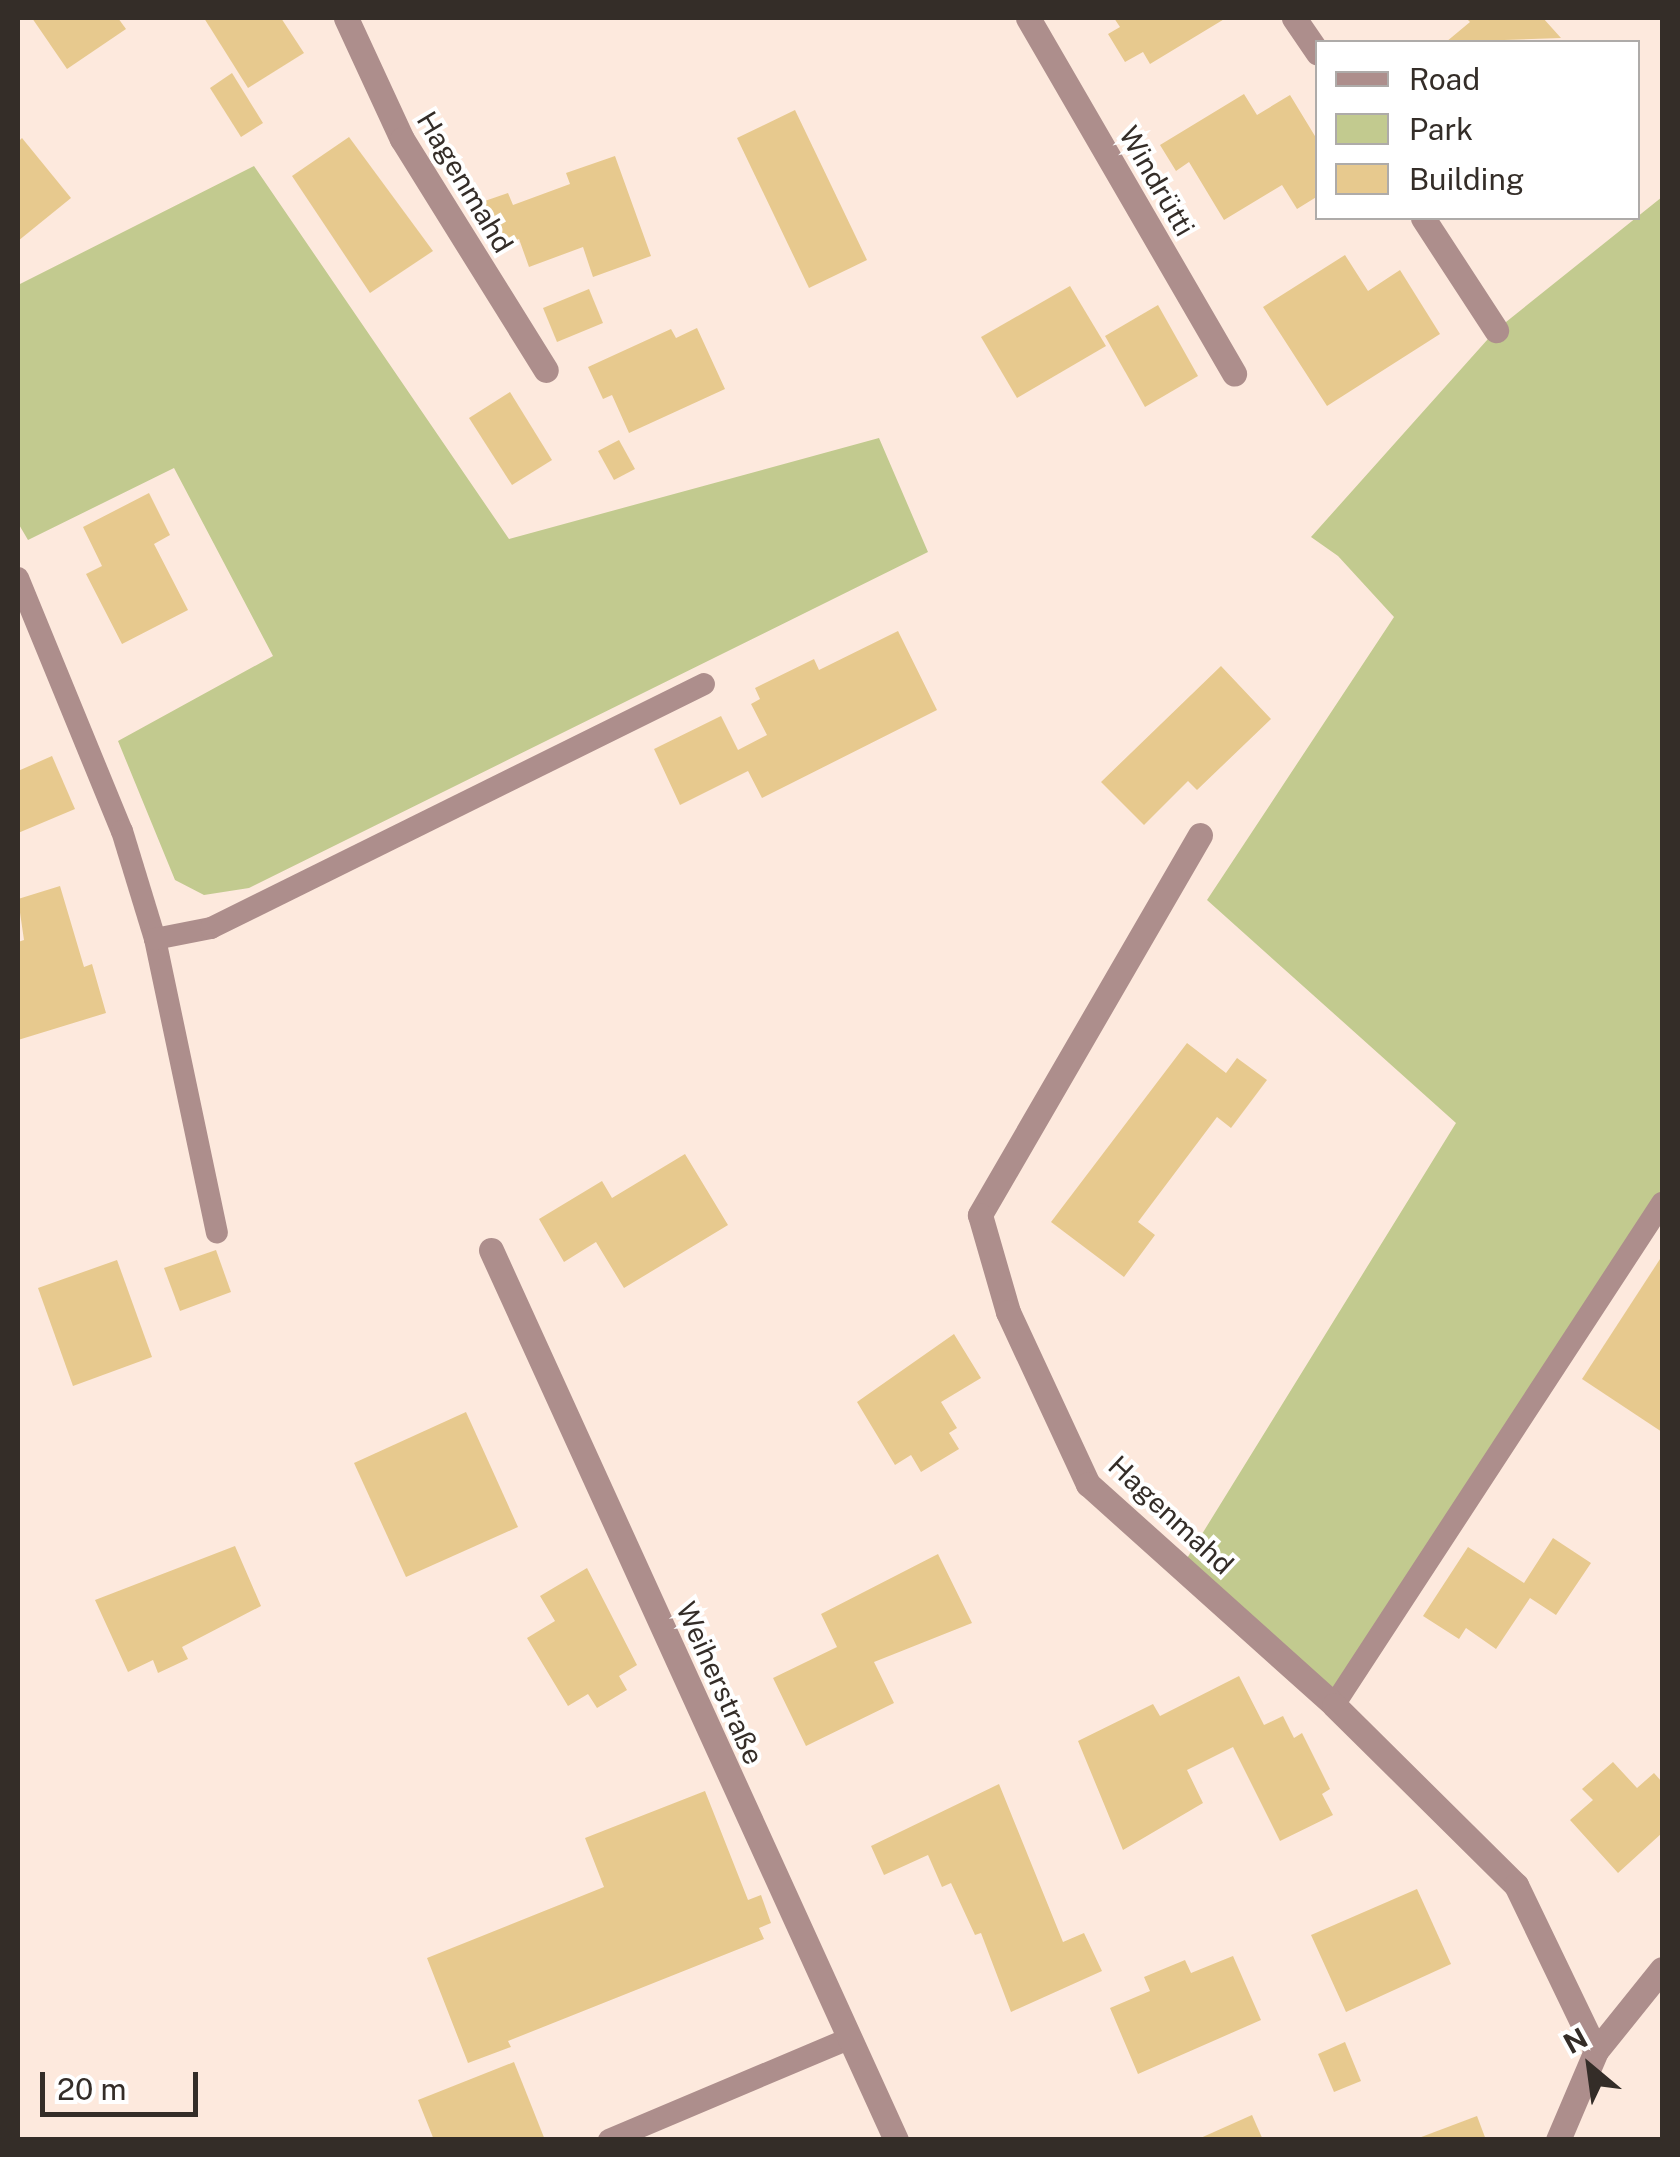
<!DOCTYPE html>
<html>
<head>
<meta charset="utf-8">
<style>
  body { margin:0 }
  #map { position:relative; width:1680px; height:2157px; overflow:hidden; background:#fde9dd; font-family:"Public Sans",sans-serif }
  div>[style] { position:absolute }
  [style*='--x'] { left:calc(var(--x)*1px); top:calc(var(--y)*1px); width:calc(var(--w)*1px); rotate:calc(var(--a)*1deg) }
  .green>* { inset:0; background:#c2ca8f }
  .building>* { inset:0; background:#e7c98e }
  .service>* { height:22px; margin:-11px; padding:0 11px; transform-origin:11px; border-radius:11px; background:#ad8e8c }
  .minor>* { height:25px; margin:-12.5px; padding:0 12.5px; transform-origin:12.5px; border-radius:12.5px; background:#ad8e8c }
  span { translate:-50% -50%; white-space:nowrap; text-align:center; line-height:1.15; -webkit-text-stroke:8px #fff; paint-order:stroke }
  .street-label { font-size:28px; color:#342d28 }
  .frame { position:absolute; inset:0; border:20px solid #342d28; pointer-events:none }
  .legend { position:absolute; left:1315px; top:40px; width:325px; height:180px; box-sizing:border-box; background:#fff; border:2px solid #aeaba9; margin:0; padding:12px 18px; list-style:none; font-size:30px; color:#342d28 }
  .legend li { display:flex; align-items:center; gap:20px; height:50px }
  .legend b { width:50px; border:2px solid #aeaba9 }
  .north { position:absolute; left:1540px; top:2017px; width:100px; height:100px; -webkit-text-stroke:8px #fff; paint-order:stroke; rotate:331deg; font-size:28px; font-weight:700; line-height:40px; text-align:center; color:#342d28 }
  .north::after { content:''; display:block; margin:auto; width:35px; height:45px; background:#342d28; clip-path:polygon(50% 0,100% 100%,50% 72%,0 100%) }
  .scale { position:absolute; left:40px; top:2072px; width:158px; height:45px; box-sizing:border-box; border:5px solid #342d28; border-top:0; padding-left:12px; font-size:30px; line-height:35px; white-space:nowrap; color:#342d28; -webkit-text-stroke:8px #fff; paint-order:stroke }
</style>
</head>
<body>
<div id="map">
  <div class="green">
    <div style="clip-path:polygon(254px 166px,509px 539px,879px 438px,928px 552px,249px 888px,204px 895px,175px 880px,118px 741px,273px 656px,174px 468px,28px 540px,18px 523px,18px 285px)"></div>
    <div style="clip-path:polygon(1662px 197px,1662px 1203px,1334px 1705px,1181px 1568px,1456px 1123px,1207px 900px,1394px 617px,1338px 556px,1311px 537px,1496px 330px)"></div>
  </div>
  <div class="building">
    <div style="clip-path:polygon(32px 18px,118px 18px,126px 29px,67px 69px)"></div>
    <div style="clip-path:polygon(204px 18px,281px 18px,304px 53px,248px 88px)"></div>
    <div style="clip-path:polygon(1114px 18px,1226px 18px,1150px 64px,1143px 52px,1125px 62px,1108px 34px,1120px 27px)"></div>
    <div style="clip-path:polygon(1466px 18px,1543px 18px,1561px 38px,1446px 42px,1470px 22px)"></div>
    <div style="clip-path:polygon(232px 73px,263px 123px,241px 137px,210px 88px)"></div>
    <div style="clip-path:polygon(1244px 94px,1257px 115px,1290px 95px,1318px 141px,1318px 196px,1297px 209px,1282px 185px,1224px 220px,1189px 162px,1176px 171px,1160px 145px)"></div>
    <div style="clip-path:polygon(795px 110px,867px 260px,809px 288px,737px 138px)"></div>
    <div style="clip-path:polygon(349px 137px,433px 251px,370px 293px,292px 176px)"></div>
    <div style="clip-path:polygon(22px 138px,71px 198px,18px 241px,18px 142px)"></div>
    <div style="clip-path:polygon(615px 156px,651px 256px,593px 277px,583px 247px,529px 267px,519px 239px,498px 246px,476px 204px,508px 193px,513px 205px,570px 184px,566px 173px)"></div>
    <div style="clip-path:polygon(1345px 255px,1368px 291px,1400px 270px,1440px 334px,1327px 406px,1263px 307px)"></div>
    <div style="clip-path:polygon(1070px 286px,1106px 346px,1017px 398px,981px 337px)"></div>
    <div style="clip-path:polygon(589px 289px,603px 323px,557px 342px,543px 308px)"></div>
    <div style="clip-path:polygon(1158px 305px,1198px 376px,1145px 407px,1105px 336px)"></div>
    <div style="clip-path:polygon(697px 328px,725px 389px,629px 433px,612px 395px,603px 399px,588px 367px,671px 329px,676px 338px)"></div>
    <div style="clip-path:polygon(510px 392px,552px 460px,512px 485px,469px 418px)"></div>
    <div style="clip-path:polygon(619px 440px,635px 469px,614px 480px,598px 451px)"></div>
    <div style="clip-path:polygon(149px 493px,170px 535px,154px 544px,188px 610px,122px 644px,86px 574px,102px 566px,83px 527px)"></div>
    <div style="clip-path:polygon(898px 631px,937px 710px,762px 798px,748px 771px,680px 805px,654px 749px,721px 716px,738px 750px,767px 735px,751px 704px,760px 699px,755px 688px,814px 659px,819px 670px)"></div>
    <div style="clip-path:polygon(1221px 666px,1271px 719px,1197px 790px,1188px 781px,1144px 825px,1101px 782px)"></div>
    <div style="clip-path:polygon(52px 756px,75px 809px,18px 833px,18px 771px)"></div>
    <div style="clip-path:polygon(60px 886px,84px 967px,92px 964px,106px 1013px,18px 1040px,18px 942px,24px 940px,18px 899px)"></div>
    <div style="clip-path:polygon(1187px 1043px,1226px 1073px,1237px 1058px,1267px 1080px,1231px 1128px,1217px 1117px,1138px 1222px,1155px 1235px,1124px 1277px,1051px 1222px)"></div>
    <div style="clip-path:polygon(685px 1154px,728px 1225px,624px 1288px,596px 1242px,564px 1262px,539px 1219px,602px 1181px,612px 1198px)"></div>
    <div style="clip-path:polygon(216px 1250px,231px 1292px,180px 1311px,164px 1268px)"></div>
    <div style="clip-path:polygon(1662px 1256px,1662px 1432px,1582px 1379px)"></div>
    <div style="clip-path:polygon(117px 1260px,152px 1357px,73px 1386px,38px 1288px)"></div>
    <div style="clip-path:polygon(954px 1334px,981px 1378px,941px 1402px,957px 1428px,949px 1433px,959px 1449px,921px 1472px,911px 1455px,895px 1465px,857px 1402px)"></div>
    <div style="clip-path:polygon(466px 1412px,518px 1527px,406px 1577px,354px 1463px)"></div>
    <div style="clip-path:polygon(1553px 1538px,1591px 1563px,1556px 1615px,1530px 1598px,1496px 1649px,1466px 1628px,1459px 1639px,1423px 1616px,1468px 1547px,1524px 1583px)"></div>
    <div style="clip-path:polygon(235px 1546px,261px 1606px,182px 1647px,188px 1659px,158px 1673px,153px 1660px,128px 1672px,95px 1600px)"></div>
    <div style="clip-path:polygon(938px 1554px,972px 1623px,874px 1662px,894px 1703px,806px 1746px,773px 1678px,837px 1647px,821px 1614px)"></div>
    <div style="clip-path:polygon(587px 1568px,637px 1665px,619px 1676px,627px 1690px,597px 1708px,588px 1694px,568px 1706px,527px 1638px,555px 1621px,540px 1596px)"></div>
    <div style="clip-path:polygon(1239px 1676px,1264px 1725px,1283px 1716px,1294px 1738px,1302px 1733px,1330px 1789px,1322px 1794px,1333px 1815px,1280px 1841px,1233px 1747px,1187px 1770px,1203px 1803px,1123px 1850px,1078px 1741px,1153px 1704px,1160px 1716px)"></div>
    <div style="clip-path:polygon(1613px 1762px,1637px 1788px,1654px 1773px,1662px 1782px,1662px 1833px,1618px 1873px,1570px 1820px,1593px 1800px,1582px 1789px)"></div>
    <div style="clip-path:polygon(999px 1784px,1063px 1942px,1084px 1933px,1102px 1971px,1011px 2012px,981px 1933px,975px 1935px,951px 1883px,942px 1887px,928px 1855px,884px 1875px,871px 1846px)"></div>
    <div style="clip-path:polygon(705px 1791px,748px 1900px,761px 1895px,771px 1923px,759px 1928px,764px 1939px,508px 2041px,511px 2047px,468px 2063px,427px 1958px,604px 1887px,585px 1838px)"></div>
    <div style="clip-path:polygon(1417px 1889px,1451px 1964px,1346px 2012px,1311px 1935px)"></div>
    <div style="clip-path:polygon(1233px 1956px,1261px 2020px,1138px 2074px,1110px 2008px,1150px 1991px,1144px 1977px,1185px 1960px,1191px 1973px)"></div>
    <div style="clip-path:polygon(1345px 2042px,1361px 2081px,1334px 2092px,1318px 2054px)"></div>
    <div style="clip-path:polygon(514px 2062px,545px 2140px,434px 2140px,418px 2100px)"></div>
    <div style="clip-path:polygon(1252px 2115px,1263px 2140px,1196px 2140px)"></div>
    <div style="clip-path:polygon(1477px 2116px,1486px 2140px,1416px 2140px,1416px 2139px)"></div>
  </div>
  <div class="service">
    <div style="--x:18;--y:578;--w:274;--a:67.7"></div>
    <div style="--x:122;--y:831;--w:113;--a:73"></div>
    <div style="--x:155;--y:939;--w:300;--a:78.1"></div>
    <div style="--x:155;--y:939;--w:57;--a:-11.1"></div>
    <div style="--x:211;--y:928;--w:550;--a:-26.33"></div>
    <div style="--x:1334;--y:1705;--w:600;--a:-56.84"></div>
    <div style="--x:609;--y:2140;--w:257;--a:-22.9"></div>
  </div>
  <div class="minor">
    <div style="--x:346;--y:18;--w:133;--a:65.2"></div>
    <div style="--x:402;--y:139;--w:272;--a:58.1"></div>
    <div style="--x:1028;--y:18;--w:411;--a:59.9"></div>
    <div style="--x:1294;--y:18;--w:42;--a:55.6"></div>
    <div style="--x:1423;--y:218;--w:134;--a:56.9"></div>
    <div style="--x:1200;--y:835;--w:439;--a:120.1"></div>
    <div style="--x:980;--y:1215;--w:101;--a:73.9"></div>
    <div style="--x:1008;--y:1312;--w:190;--a:65.1"></div>
    <div style="--x:1088;--y:1484;--w:331;--a:41.9"></div>
    <div style="--x:1334;--y:1705;--w:256;--a:44.7"></div>
    <div style="--x:1516;--y:1885;--w:184;--a:64.3"></div>
    <div style="--x:491;--y:1250;--w:978;--a:65.53"></div>
    <div style="--x:1558;--y:2140;--w:97;--a:-66.9"></div>
    <div style="--x:1596;--y:2051;--w:105;--a:-51.2"></div>
  </div>
  <div class="street-label">
    <span style="left:1157px;top:181px;rotate:60deg">Windrütti</span>
    <span style="left:465px;top:182px;rotate:59deg">Hagenmahd</span>
    <span style="left:1171px;top:1515px;rotate:43deg">Hagenmahd</span>
    <span style="left:720px;top:1683px;rotate:66deg">Weiherstraße</span>
  </div>
  <div class="frame"></div>
  <ul class="legend">
  <li><b style="height:12px;background:#ad8e8c"></b>Road</li>
  <li><b style="height:28px;background:#c2ca8f"></b>Park</li>
  <li><b style="height:28px;background:#e7c98e"></b>Building</li>
  </ul>
  <div class="north">N</div>
  <div class="scale">20 m</div>
</div>
</body>
</html>
